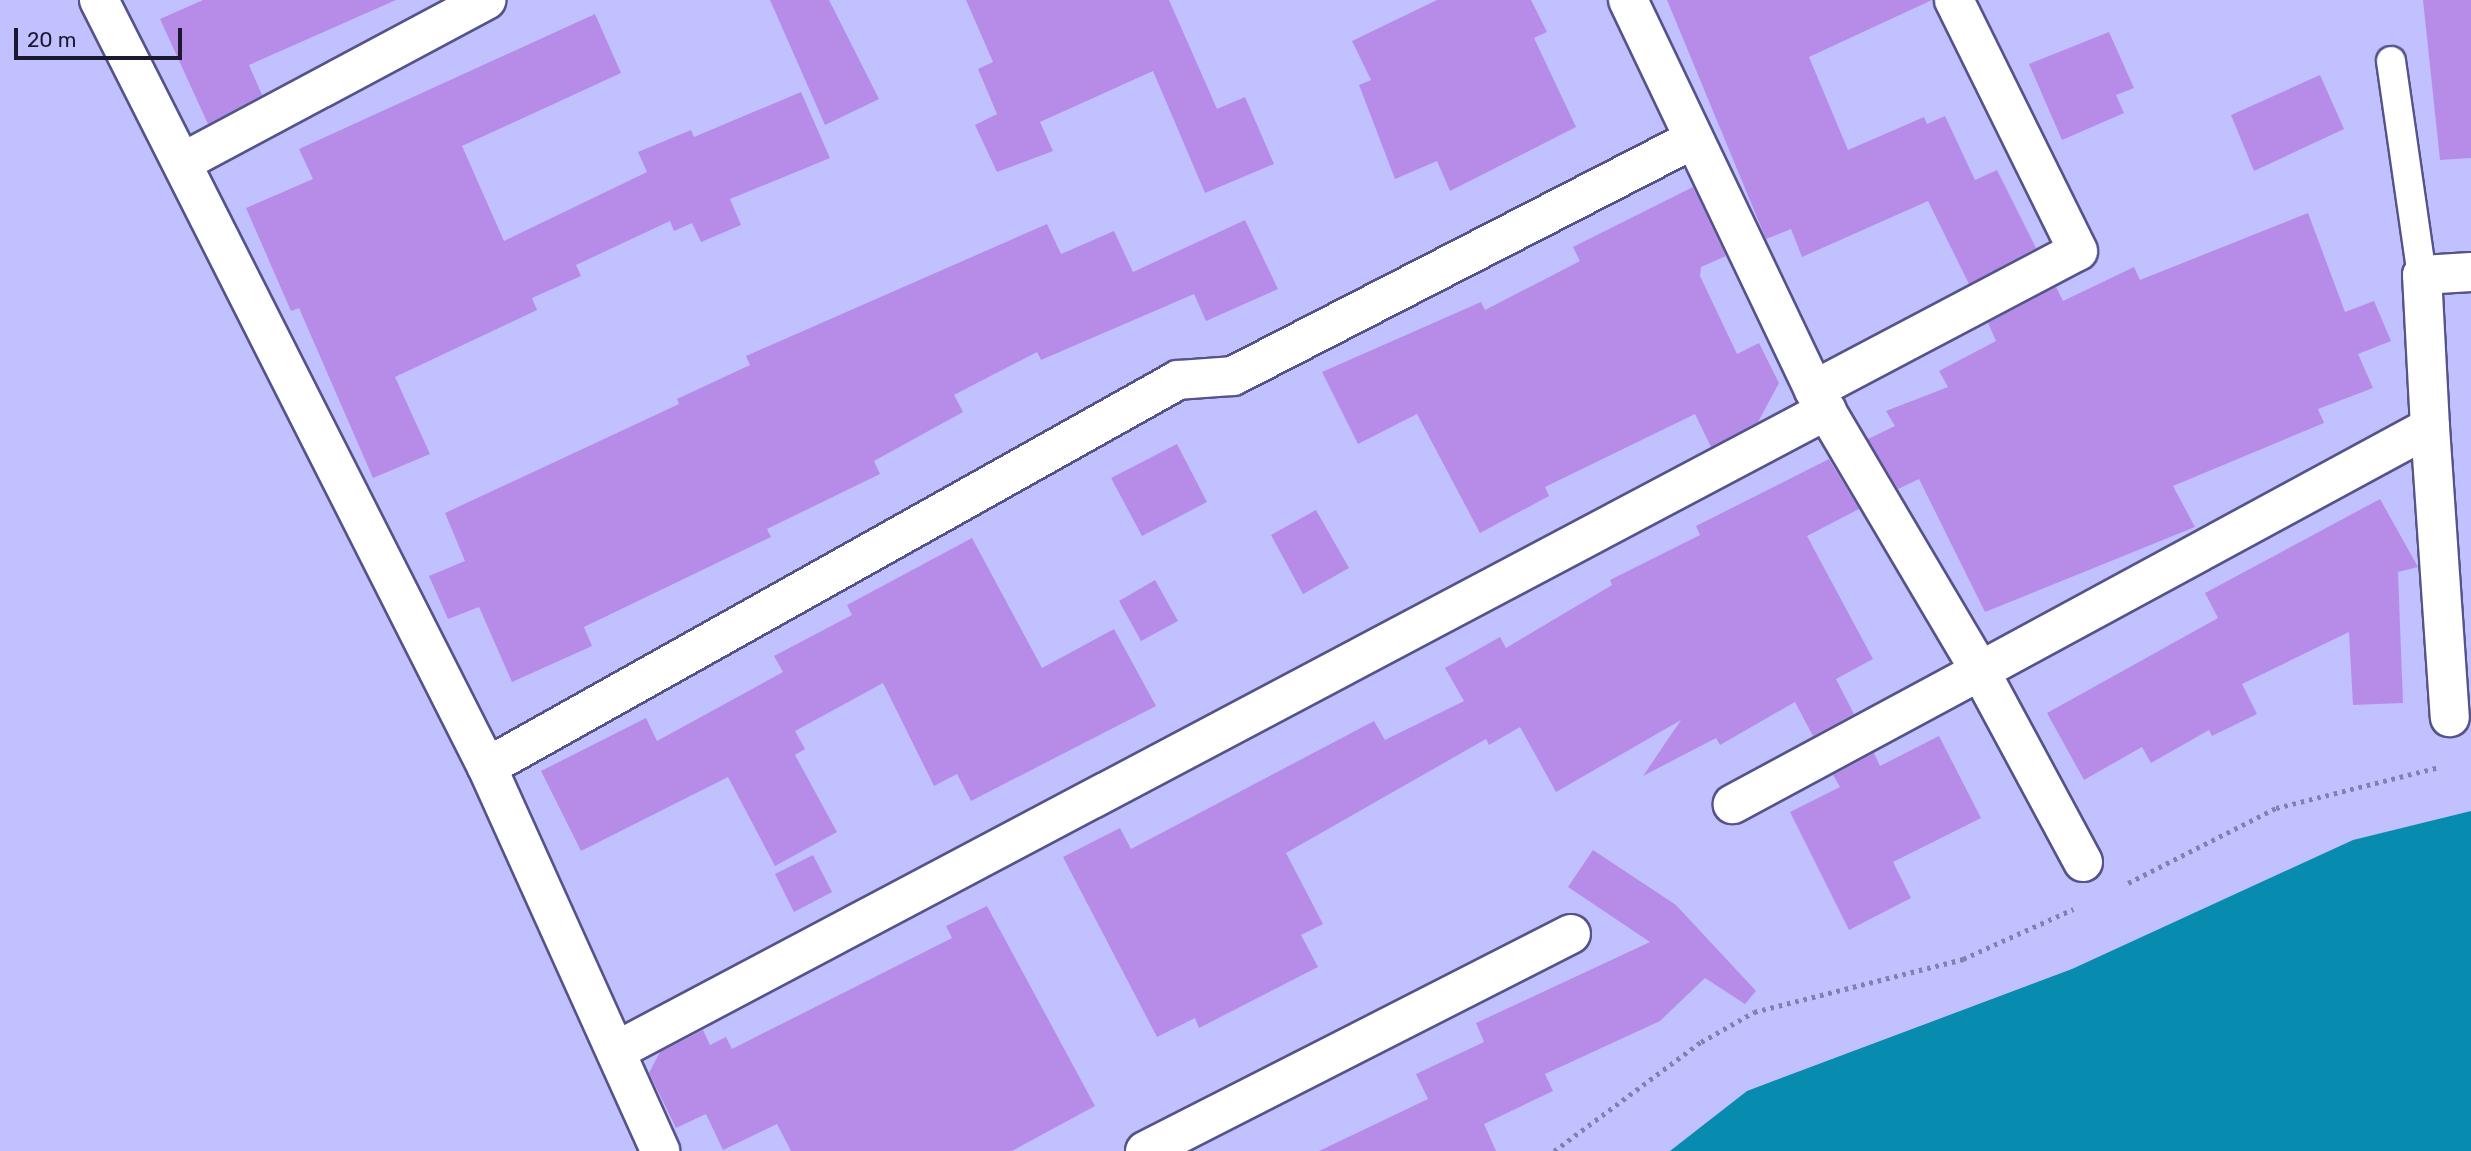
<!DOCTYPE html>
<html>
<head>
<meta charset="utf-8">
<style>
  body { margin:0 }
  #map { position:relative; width:2471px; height:1151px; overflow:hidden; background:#c0c1fe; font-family:Rubik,sans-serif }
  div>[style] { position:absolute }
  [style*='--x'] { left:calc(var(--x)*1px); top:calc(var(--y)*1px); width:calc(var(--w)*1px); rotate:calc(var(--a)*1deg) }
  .water>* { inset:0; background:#078cb0 }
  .building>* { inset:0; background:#b78ce9 }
  .path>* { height:4.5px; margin-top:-2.25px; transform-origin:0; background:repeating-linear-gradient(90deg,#8181b0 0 3.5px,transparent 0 8.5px) }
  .roads { filter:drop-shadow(2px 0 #555389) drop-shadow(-2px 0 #555389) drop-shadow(0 2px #555389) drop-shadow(0 -2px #555389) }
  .lane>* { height:28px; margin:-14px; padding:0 14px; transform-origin:14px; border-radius:14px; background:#fff }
  .street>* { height:38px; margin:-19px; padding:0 19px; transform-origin:19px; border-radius:19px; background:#fff }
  span { translate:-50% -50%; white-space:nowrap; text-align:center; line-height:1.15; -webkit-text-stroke:5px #c0c1fe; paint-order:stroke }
  .scale { position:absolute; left:14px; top:28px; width:168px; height:32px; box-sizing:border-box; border:4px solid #1a1930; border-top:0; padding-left:9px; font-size:21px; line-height:24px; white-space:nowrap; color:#1a1930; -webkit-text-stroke:5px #c0c1fe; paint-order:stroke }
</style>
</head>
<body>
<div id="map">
  <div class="water">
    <div style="clip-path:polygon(2471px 811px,2471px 1151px,1670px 1151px,1747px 1091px,2072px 969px,2353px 840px)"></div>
  </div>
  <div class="building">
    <div style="clip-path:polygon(203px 0,396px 0,249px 65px,262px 95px,208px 124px,160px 19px)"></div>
    <div style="clip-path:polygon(770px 0,829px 0,879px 99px,825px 125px)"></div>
    <div style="clip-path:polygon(966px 0,1169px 0,1217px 109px,1245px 97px,1274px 164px,1205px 193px,1153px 71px,1040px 122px,1053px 151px,997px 172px,975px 125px,997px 114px,978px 69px,993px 62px)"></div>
    <div style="clip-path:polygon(1437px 0,1531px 0,1547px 32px,1534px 38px,1576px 127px,1450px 191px,1437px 161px,1395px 179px,1359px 85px,1371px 80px,1352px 41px)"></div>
    <div style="clip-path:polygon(1667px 0,1932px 0,1809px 57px,1848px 150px,1924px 117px,1927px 124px,1945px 116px,1975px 180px,1997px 170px,2036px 248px,1969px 284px,1928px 201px,1802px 257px,1791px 229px,1766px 239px)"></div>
    <div style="clip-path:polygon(2423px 0,2471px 0,2471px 158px,2440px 160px)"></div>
    <div style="clip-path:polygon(595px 14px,621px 73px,462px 146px,504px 241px,647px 172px,638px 152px,691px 130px,694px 137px,801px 92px,830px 158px,730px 199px,741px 225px,701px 242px,692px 223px,674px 231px,670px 221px,576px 265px,581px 276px,532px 298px,537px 310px,395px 377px,430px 454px,373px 478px,299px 308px,291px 311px,246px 208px,313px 179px,299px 149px)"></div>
    <div style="clip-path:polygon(2109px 32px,2134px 88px,2116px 95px,2124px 113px,2062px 140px,2029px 64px)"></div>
    <div style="clip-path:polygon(2320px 75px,2344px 129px,2254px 171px,2231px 115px)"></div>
    <div style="clip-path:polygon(1693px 187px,1726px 256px,1701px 267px,1700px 276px,1737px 354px,1759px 343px,1779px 383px,1758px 422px,1711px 447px,1695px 414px,1545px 487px,1549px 496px,1480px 533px,1417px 414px,1358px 444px,1322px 372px,1481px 302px,1485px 310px,1580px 261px,1573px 247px)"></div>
    <div style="clip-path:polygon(2308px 213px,2345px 312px,2374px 301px,2391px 341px,2358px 354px,2373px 388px,2318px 409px,2324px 423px,2173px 486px,2195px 527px,1985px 612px,1919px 479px,1898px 489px,1868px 439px,1895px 426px,1886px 411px,1948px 387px,1939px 371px,1996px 341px,1988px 323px,2056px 287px,2063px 301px,2134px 267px,2140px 280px)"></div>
    <div style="clip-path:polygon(1245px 220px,1278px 289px,1206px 321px,1194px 294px,1041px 360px,1037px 352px,954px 395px,963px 412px,874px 461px,880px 474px,767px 529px,771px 537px,584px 627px,592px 646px,512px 682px,479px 607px,448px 619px,429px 576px,465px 561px,445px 513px,679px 404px,677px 399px,750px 365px,746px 356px,1047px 224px,1061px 254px,1114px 231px,1133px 272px)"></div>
    <div style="clip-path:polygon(1177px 444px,1207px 502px,1142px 536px,1111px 478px)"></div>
    <div style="clip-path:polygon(1829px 459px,1859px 509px,1807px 536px,1873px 659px,1836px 679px,1854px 714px,1813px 736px,1795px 702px,1720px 745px,1716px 738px,1643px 776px,1681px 720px,1556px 792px,1520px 727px,1489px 745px,1486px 739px,1286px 853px,1323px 924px,1301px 935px,1318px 967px,1199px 1028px,1195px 1018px,1157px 1037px,1063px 857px,1120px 828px,1131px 849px,1374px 721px,1385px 740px,1464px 701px,1445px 668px,1500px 637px,1506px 648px,1612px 585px,1610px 580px,1700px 535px,1696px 526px)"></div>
    <div style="clip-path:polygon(2380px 499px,2418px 567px,2398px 572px,2403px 703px,2353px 705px,2349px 632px,2242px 684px,2257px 714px,2212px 736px,2209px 730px,2151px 763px,2142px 747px,2084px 780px,2047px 713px,2218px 618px,2205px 593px)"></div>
    <div style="clip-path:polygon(1316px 510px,1349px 568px,1303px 594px,1271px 535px)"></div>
    <div style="clip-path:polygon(972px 538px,1042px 668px,1114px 629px,1156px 706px,971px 801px,957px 774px,934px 786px,883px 683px,795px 731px,805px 749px,795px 755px,837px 832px,775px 866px,728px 777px,581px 851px,541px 771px,646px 718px,657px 741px,783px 672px,774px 656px,852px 615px,847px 605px)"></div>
    <div style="clip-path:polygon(1155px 580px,1178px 621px,1141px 641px,1119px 601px)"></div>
    <div style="clip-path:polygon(1939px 736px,1981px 818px,1893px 862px,1911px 898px,1849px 930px,1790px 812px,1840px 787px,1833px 775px,1874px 753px,1880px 766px)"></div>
    <div style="clip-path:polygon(1593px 850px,1676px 905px,1756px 991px,1745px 1004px,1705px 978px,1660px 1021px,1545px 1074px,1553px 1091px,1484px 1124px,1496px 1151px,1319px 1151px,1428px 1099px,1416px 1074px,1484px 1042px,1476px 1023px,1650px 942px,1568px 887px)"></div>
    <div style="clip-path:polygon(813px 855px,832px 892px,794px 912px,775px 874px)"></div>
    <div style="clip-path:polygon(987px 906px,1095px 1106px,1012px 1151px,791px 1151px,777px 1124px,723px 1150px,706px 1114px,676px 1128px,649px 1073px,660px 1052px,703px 1030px,710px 1045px,726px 1037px,732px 1049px,952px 938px,946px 926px)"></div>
  </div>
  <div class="path">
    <div style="--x:2128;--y:883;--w:166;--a:-26.9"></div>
    <div style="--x:2276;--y:808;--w:168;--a:-14.1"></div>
    <div style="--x:1554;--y:1151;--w:183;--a:-36.6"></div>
    <div style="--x:1701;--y:1042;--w:61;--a:-29.5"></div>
    <div style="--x:1754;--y:1012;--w:216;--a:-14.2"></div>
    <div style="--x:1963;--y:959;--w:121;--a:-24.4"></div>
  </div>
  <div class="roads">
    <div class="lane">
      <div style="--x:2391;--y:61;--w:216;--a:81.8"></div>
    </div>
    <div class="street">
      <div style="--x:99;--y:0;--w:860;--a:63.17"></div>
      <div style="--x:487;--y:767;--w:421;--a:65.7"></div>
      <div style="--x:1628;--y:0;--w:432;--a:64.5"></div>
      <div style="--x:1814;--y:390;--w:326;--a:59.4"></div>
      <div style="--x:1980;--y:671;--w:281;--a:151.7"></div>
      <div style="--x:183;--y:162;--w:344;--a:-28.1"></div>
      <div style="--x:1814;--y:390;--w:298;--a:-27.8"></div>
      <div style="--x:2078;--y:251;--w:280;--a:-116.3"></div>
      <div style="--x:2430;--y:427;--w:291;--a:86.1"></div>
      <div style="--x:487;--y:767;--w:792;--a:-29.25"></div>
      <div style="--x:1178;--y:380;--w:55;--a:-4.2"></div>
      <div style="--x:1233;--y:376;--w:518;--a:-27.21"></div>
      <div style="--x:2083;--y:862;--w:217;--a:-118.3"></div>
      <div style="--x:1980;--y:671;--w:512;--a:-28.47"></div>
      <div style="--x:2430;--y:427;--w:152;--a:-93"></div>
      <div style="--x:2422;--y:275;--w:49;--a:-3.5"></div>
      <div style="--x:616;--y:1051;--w:1370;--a:-27.89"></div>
      <div style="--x:1145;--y:1151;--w:478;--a:-27"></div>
    </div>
  </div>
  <div class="scale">20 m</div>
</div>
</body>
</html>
